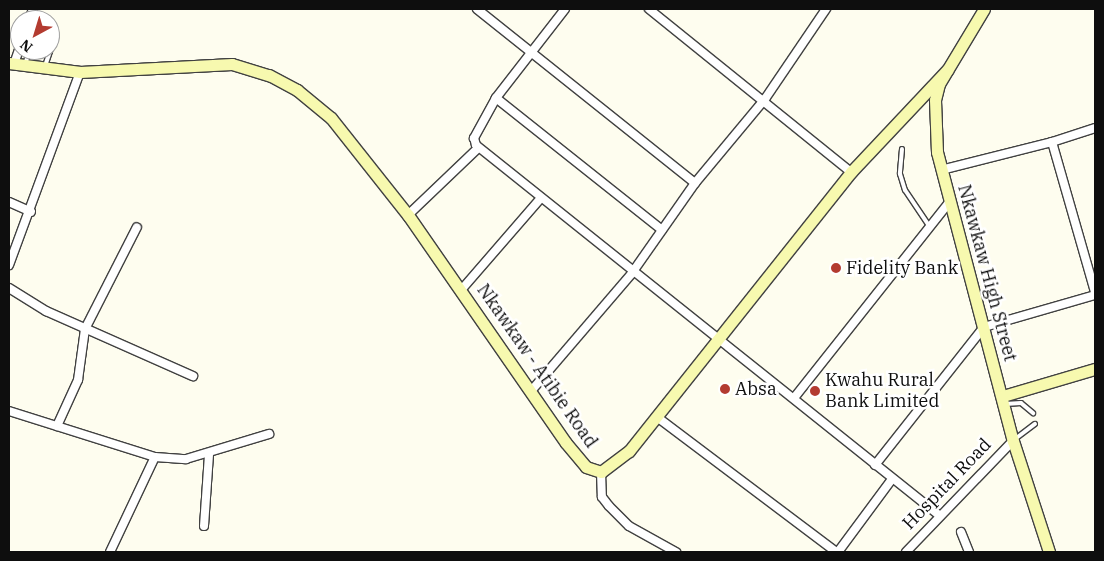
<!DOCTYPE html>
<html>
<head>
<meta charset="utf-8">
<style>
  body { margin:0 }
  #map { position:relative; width:1104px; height:561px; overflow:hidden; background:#fefdef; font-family:"IBM Plex Serif",serif }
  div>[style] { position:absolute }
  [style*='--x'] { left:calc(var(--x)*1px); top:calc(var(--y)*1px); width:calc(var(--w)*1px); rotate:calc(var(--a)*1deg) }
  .roads { filter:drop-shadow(1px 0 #414141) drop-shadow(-1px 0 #414141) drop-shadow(0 1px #414141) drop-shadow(0 -1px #414141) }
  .lane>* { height:4px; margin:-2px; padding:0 2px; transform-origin:2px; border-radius:2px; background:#fff }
  .street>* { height:8px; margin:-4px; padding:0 4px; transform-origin:4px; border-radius:4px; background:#fff }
  .secondary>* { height:11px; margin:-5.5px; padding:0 5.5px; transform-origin:5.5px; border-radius:5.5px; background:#f7f9af }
  .dots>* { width:14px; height:14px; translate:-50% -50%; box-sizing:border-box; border:2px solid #fff; border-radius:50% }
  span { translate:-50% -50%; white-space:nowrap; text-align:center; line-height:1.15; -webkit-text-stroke:5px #fff; paint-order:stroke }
  .poi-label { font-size:18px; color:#0e0e0e }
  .left { translate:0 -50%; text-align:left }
  .street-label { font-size:18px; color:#0e0e0e }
  .frame { position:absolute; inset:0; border:10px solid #0e0e0e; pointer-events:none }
  .north { position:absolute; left:10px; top:10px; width:50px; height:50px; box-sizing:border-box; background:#fff; border:1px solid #9f9f9f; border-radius:50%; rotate:219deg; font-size:14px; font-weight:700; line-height:20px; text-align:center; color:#0e0e0e }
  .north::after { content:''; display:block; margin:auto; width:18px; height:22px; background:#b33b30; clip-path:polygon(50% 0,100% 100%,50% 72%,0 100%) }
</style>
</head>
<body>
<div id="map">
  <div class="roads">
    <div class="lane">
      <div style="--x:26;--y:62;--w:12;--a:-76"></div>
      <div style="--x:45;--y:66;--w:28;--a:-71"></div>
      <div style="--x:54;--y:40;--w:13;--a:-99"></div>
      <div style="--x:902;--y:149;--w:25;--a:95"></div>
      <div style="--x:900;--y:174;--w:17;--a:73"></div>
      <div style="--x:905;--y:190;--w:45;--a:56"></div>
      <div style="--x:1005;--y:404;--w:16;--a:-4"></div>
      <div style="--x:1021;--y:403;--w:16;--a:40"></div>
      <div style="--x:1015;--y:439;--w:25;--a:-37"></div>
    </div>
    <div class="street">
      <div style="--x:477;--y:9;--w:279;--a:38.6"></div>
      <div style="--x:565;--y:9;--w:113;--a:127.8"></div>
      <div style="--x:496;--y:98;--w:46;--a:118.8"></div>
      <div style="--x:474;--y:138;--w:7;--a:74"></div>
      <div style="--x:476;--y:145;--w:594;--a:38.64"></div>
      <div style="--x:649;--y:9;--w:260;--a:38.9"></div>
      <div style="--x:29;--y:20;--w:12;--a:-70"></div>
      <div style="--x:14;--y:64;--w:18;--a:-71"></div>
      <div style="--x:496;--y:98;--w:212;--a:38.5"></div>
      <div style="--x:1052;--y:142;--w:45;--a:-18"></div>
      <div style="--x:941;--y:170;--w:114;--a:-14.2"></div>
      <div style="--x:1052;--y:142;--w:156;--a:74"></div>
      <div style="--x:9;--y:202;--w:24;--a:24"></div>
      <div style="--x:408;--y:215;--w:97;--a:-43.7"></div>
      <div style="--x:9;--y:265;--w:206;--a:-69.8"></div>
      <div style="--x:9;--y:288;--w:44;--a:31.9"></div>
      <div style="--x:46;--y:311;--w:161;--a:23.9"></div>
      <div style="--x:462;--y:289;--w:119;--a:-49.1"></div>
      <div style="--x:531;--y:391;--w:155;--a:-49.4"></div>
      <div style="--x:632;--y:273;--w:110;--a:-55"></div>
      <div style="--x:695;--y:183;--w:109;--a:-50.2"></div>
      <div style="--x:765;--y:99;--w:109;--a:-55.9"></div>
      <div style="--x:794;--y:398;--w:248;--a:-51.6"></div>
      <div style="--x:9;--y:411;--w:153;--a:17.5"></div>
      <div style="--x:155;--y:457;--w:31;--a:4"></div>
      <div style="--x:186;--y:459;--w:87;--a:-16.8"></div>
      <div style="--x:657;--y:417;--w:224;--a:37"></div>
      <div style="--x:57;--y:426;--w:51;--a:-65.5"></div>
      <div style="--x:78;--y:380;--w:51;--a:-82.2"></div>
      <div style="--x:85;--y:329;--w:114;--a:-63"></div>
      <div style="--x:875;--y:465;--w:176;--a:-51.7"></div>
      <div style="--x:984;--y:327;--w:116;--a:-16.1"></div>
      <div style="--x:601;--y:472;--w:25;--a:88"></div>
      <div style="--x:602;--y:497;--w:11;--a:52"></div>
      <div style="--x:609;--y:506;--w:28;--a:45"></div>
      <div style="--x:629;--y:526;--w:54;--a:29"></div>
      <div style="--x:204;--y:526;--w:72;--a:-86"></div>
      <div style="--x:961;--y:532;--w:22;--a:68"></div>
      <div style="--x:110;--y:552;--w:105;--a:-64.7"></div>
      <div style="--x:838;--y:552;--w:91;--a:-53.5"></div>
      <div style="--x:906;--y:552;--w:154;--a:-46.1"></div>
    </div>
    <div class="secondary">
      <div style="--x:984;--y:9;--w:87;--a:121"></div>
      <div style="--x:939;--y:84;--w:16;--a:104"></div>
      <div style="--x:935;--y:100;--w:52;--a:87.8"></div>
      <div style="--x:937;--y:152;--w:299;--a:75.3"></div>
      <div style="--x:1013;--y:441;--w:117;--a:72"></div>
      <div style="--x:9;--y:63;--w:72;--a:7.2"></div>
      <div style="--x:80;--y:72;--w:152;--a:-3"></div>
      <div style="--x:232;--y:64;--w:39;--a:17"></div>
      <div style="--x:269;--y:75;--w:32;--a:28"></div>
      <div style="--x:297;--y:90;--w:44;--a:39.5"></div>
      <div style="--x:331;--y:118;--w:124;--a:51.6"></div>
      <div style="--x:408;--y:215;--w:277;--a:55.3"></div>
      <div style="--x:566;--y:443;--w:31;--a:50"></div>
      <div style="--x:586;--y:467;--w:16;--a:18"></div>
      <div style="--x:601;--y:472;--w:35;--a:-37"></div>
      <div style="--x:629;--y:451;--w:357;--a:-51.5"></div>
      <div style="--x:851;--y:172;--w:140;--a:-46.7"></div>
      <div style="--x:1003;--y:396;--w:96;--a:-16.4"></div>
    </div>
  </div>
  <div class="dots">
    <div style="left:836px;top:268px;background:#b33b30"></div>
    <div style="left:725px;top:389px;background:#b33b30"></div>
    <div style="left:815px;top:391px;background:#b33b30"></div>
  </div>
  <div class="poi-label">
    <span class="left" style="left:846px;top:268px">Fidelity Bank</span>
    <span class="left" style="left:825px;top:391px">Kwahu Rural<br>Bank Limited</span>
    <span class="left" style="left:735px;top:389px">Absa</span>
  </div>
  <div class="street-label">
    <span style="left:987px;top:273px;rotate:75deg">Nkawkaw High Street</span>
    <span style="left:537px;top:366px;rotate:55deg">Nkawkaw - Atibie Road</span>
    <span style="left:947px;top:484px;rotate:-46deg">Hospital Road</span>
  </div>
  <div class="frame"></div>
  <div class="north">N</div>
</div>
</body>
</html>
